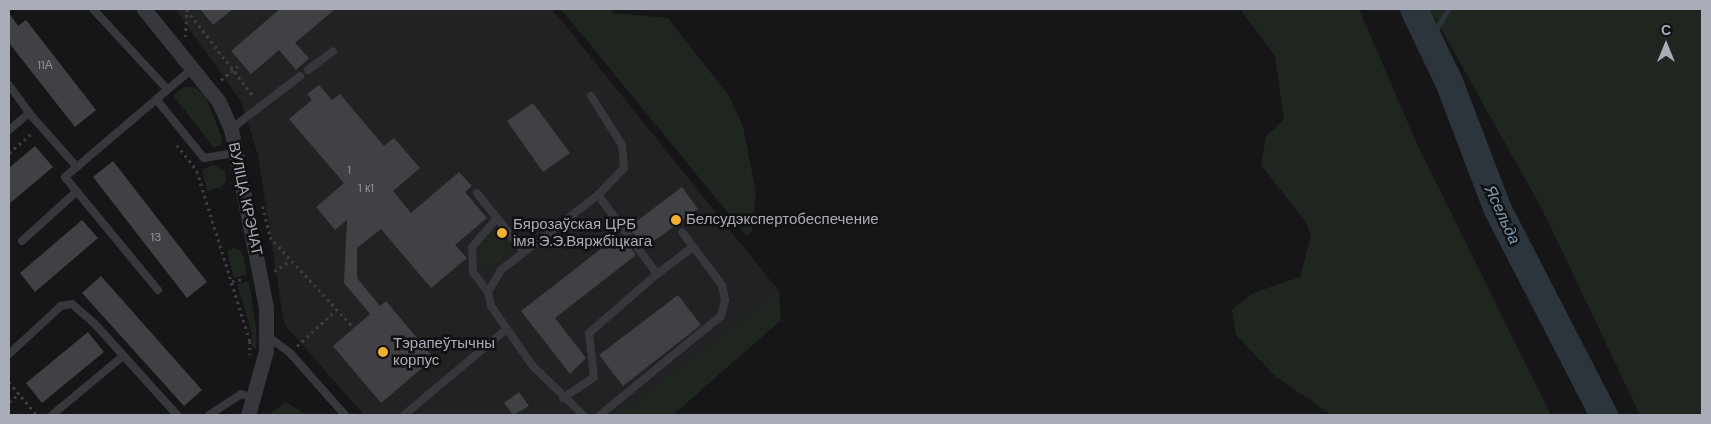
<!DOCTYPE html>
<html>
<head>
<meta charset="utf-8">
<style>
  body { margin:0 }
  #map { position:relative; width:1711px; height:424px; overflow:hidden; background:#161618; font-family:"DM Sans",sans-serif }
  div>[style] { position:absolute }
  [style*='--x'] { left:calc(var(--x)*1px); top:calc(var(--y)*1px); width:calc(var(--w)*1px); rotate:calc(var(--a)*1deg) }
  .built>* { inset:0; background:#222225 }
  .green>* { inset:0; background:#1e261f }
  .stream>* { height:4.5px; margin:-2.25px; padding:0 2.25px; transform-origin:2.25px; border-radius:2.25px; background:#2c353c }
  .river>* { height:28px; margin:-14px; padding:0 14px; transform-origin:14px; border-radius:14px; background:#2c353c }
  .building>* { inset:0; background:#404145 }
  .path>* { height:2.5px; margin-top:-1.25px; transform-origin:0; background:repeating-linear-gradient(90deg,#3d3f44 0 2.5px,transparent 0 6.5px) }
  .service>* { height:8px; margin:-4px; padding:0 4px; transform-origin:4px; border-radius:4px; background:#37383d }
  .minor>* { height:15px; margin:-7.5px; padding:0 7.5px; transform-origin:7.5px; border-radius:7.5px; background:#37383d }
  .dots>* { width:14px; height:14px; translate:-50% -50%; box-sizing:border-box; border:2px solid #111113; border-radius:50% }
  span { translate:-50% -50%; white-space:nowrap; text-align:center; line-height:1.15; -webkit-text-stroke:5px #111113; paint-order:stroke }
  .number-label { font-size:12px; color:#8e929b }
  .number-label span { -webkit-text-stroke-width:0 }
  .street-label { font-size:15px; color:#a8adb8 }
  .poi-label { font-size:15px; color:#a8adb8 }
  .left { translate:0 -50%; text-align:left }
  .water-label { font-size:16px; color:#7f9bb3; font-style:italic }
  .frame { position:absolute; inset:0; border:10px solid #a8adb8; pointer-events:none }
  .north { position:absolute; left:1641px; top:20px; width:50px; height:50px; -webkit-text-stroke:4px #111113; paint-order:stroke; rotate:0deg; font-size:14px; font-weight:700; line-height:20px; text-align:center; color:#a8adb8 }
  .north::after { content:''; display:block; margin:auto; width:18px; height:22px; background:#a8adb8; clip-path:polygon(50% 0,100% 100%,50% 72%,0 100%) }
</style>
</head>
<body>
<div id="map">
  <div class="built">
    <div style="clip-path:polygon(175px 9px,552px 9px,779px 291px,618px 415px,364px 415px,284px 324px,258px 155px,241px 101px)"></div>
  </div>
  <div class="green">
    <div style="clip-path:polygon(561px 9px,611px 9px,613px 13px,668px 18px,729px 96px,743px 126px,756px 193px,752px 230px,747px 236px)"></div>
    <div style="clip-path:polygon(1240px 9px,1359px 9px,1417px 144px,1551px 415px,1332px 415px,1276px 377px,1236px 335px,1232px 310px,1253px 293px,1300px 277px,1311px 236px,1306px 222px,1261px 165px,1266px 136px,1284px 120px,1275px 56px)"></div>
    <div style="clip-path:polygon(1430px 9px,1702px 9px,1702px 415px,1640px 415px,1542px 209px)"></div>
    <div style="clip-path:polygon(184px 87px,195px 87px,206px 98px,222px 138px,221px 144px,214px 148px,173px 95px)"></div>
    <div style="clip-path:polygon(213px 165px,225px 170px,226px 181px,221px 187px,207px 191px,202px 170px)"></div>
    <div style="clip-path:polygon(496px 229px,514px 249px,488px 271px,479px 259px,480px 244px)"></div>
    <div style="clip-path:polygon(233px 248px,240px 250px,244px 257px,246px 275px,234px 278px,227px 251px)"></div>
    <div style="clip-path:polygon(249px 281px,256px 328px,257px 348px,252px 347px,252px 333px,237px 284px)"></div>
    <div style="clip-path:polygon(779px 291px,781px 320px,673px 415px,618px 415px)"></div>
    <div style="clip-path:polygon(286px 402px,303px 413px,308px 415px,268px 415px)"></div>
  </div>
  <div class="stream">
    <div style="--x:1430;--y:39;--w:36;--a:-58"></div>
  </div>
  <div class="river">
    <div style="--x:1414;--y:9;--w:81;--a:64.4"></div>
    <div style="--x:1449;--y:82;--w:135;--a:69.1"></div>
    <div style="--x:1497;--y:208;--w:233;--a:62.7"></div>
  </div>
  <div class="building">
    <div style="clip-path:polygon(200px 9px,233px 9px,213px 25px)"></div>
    <div style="clip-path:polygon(280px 9px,335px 9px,295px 43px,309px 58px,296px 70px,279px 50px,251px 74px,231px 51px)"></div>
    <div style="clip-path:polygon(9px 13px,18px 26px,26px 20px,96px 110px,75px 127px,9px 43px)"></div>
    <div style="clip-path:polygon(319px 85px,332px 100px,340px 94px,384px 146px,394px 138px,420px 168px,393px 191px,411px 213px,459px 172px,472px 186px,465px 192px,487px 218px,455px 245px,467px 258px,431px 288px,381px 229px,357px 248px,357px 278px,380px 306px,386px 301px,434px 358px,381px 403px,333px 346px,370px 314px,344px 283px,347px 220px,335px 230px,316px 207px,344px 183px,289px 119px,312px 100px,307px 94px)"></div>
    <div style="clip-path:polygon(533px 103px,570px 153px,543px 172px,507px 121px)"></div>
    <div style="clip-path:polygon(35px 146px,53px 167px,9px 204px,9px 168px)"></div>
    <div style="clip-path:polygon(113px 161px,207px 282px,187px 298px,93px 177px)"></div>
    <div style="clip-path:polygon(682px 187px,698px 209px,644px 248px,629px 227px)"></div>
    <div style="clip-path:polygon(82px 220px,98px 238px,35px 292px,20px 273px)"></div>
    <div style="clip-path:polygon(620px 234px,636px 255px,555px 318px,586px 358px,570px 374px,521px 311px)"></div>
    <div style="clip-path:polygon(101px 276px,202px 390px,184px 406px,82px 293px)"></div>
    <div style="clip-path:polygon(678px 295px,701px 325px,623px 386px,599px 355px)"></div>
    <div style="clip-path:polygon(88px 332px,104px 352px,42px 403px,26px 383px)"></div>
    <div style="clip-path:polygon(519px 392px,529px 406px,513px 415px,504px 403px)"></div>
  </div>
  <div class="path">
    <div style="--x:187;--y:10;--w:111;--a:52.3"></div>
    <div style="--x:185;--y:37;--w:27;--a:-86"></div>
    <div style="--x:221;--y:80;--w:26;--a:-40"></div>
    <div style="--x:177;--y:145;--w:33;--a:52"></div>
    <div style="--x:197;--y:171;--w:178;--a:72.7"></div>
    <div style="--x:250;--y:341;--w:14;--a:90"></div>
    <div style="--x:9;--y:153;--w:30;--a:-41"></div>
    <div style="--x:263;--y:206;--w:32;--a:77"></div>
    <div style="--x:270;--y:237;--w:124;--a:47.3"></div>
    <div style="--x:274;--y:271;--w:19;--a:-32"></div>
    <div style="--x:232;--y:281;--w:13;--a:-9"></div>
    <div style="--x:297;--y:346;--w:53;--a:-42.7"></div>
    <div style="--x:9;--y:382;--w:43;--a:49.7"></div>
    <div style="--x:9;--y:402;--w:13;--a:-39"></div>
  </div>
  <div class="service">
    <div style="--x:93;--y:9;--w:109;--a:47.2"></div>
    <div style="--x:308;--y:70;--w:31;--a:-37"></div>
    <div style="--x:9;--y:85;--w:34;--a:54"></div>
    <div style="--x:156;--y:99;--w:76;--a:50.9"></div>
    <div style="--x:204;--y:158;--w:30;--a:-9"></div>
    <div style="--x:231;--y:129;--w:87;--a:-37.5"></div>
    <div style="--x:9;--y:130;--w:26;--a:-40"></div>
    <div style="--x:29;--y:113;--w:72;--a:48.4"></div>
    <div style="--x:477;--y:193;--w:75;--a:51.5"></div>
    <div style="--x:598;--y:195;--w:99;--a:53.2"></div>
    <div style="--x:657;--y:274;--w:45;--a:-36.9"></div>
    <div style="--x:22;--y:241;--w:74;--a:-42.3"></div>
    <div style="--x:158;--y:290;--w:146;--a:-129.5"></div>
    <div style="--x:65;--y:177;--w:168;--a:-40.4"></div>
    <div style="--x:488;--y:292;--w:25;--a:-127"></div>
    <div style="--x:473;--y:272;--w:25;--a:-92"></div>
    <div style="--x:472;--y:247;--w:38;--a:-49"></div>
    <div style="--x:267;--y:336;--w:29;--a:36"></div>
    <div style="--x:290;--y:353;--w:83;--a:48.4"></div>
    <div style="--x:9;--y:354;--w:71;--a:-42.7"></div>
    <div style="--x:61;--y:306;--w:11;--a:-10"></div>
    <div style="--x:72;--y:304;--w:29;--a:41"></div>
    <div style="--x:94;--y:323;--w:124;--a:47.9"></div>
    <div style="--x:563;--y:398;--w:37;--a:-34"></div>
    <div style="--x:594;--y:377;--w:44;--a:-96.5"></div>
    <div style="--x:589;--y:333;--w:90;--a:-40.9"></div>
    <div style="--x:52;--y:415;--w:92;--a:-39.7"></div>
    <div style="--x:209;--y:415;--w:38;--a:-33"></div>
    <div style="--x:241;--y:394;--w:10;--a:17"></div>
    <div style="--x:404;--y:415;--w:134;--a:-39.9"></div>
    <div style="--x:583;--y:415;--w:71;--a:-135.6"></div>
    <div style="--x:532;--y:365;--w:72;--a:-124.8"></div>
    <div style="--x:491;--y:306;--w:14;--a:-102"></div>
    <div style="--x:488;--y:292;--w:26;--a:-59"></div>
    <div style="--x:501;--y:270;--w:123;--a:-37.7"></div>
    <div style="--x:598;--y:195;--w:37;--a:-46"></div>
    <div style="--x:624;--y:168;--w:23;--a:-95"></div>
    <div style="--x:622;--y:145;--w:58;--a:-122.3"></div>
    <div style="--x:600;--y:415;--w:156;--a:-39.3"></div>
    <div style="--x:721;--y:316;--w:16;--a:-76"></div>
    <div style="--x:725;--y:300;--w:15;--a:-101"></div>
    <div style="--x:722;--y:285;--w:66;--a:-127"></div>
  </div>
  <div class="minor">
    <div style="--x:144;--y:9;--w:119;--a:51.1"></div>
    <div style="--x:219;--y:102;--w:30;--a:66"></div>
    <div style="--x:231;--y:129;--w:182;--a:78.9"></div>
    <div style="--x:266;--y:308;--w:43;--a:90"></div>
    <div style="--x:266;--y:351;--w:66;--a:105.7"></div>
  </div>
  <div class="dots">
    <div style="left:676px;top:220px;background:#f2b134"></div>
    <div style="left:502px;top:233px;background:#f2b134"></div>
    <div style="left:383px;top:352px;background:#f2b134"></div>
  </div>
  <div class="number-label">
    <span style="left:45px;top:66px">11А</span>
    <span style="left:349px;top:171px">1</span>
    <span style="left:366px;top:189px">1 к1</span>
    <span style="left:156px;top:238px">13</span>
  </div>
  <div class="street-label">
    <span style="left:245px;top:199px;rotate:78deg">ВУЛІЦА КРЭЧАТ</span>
  </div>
  <div class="poi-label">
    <span class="left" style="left:686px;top:220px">Белсудэкспертобеспечение</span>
    <span class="left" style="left:513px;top:233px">Бярозаўская ЦРБ<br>імя Э.Э.Вяржбіцкага</span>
    <span class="left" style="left:393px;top:352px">Тэрапеўтычны<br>корпус</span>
  </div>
  <div class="water-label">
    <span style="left:1502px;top:215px;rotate:65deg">Ясельда</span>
  </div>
  <div class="frame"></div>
  <div class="north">С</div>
</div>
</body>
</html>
